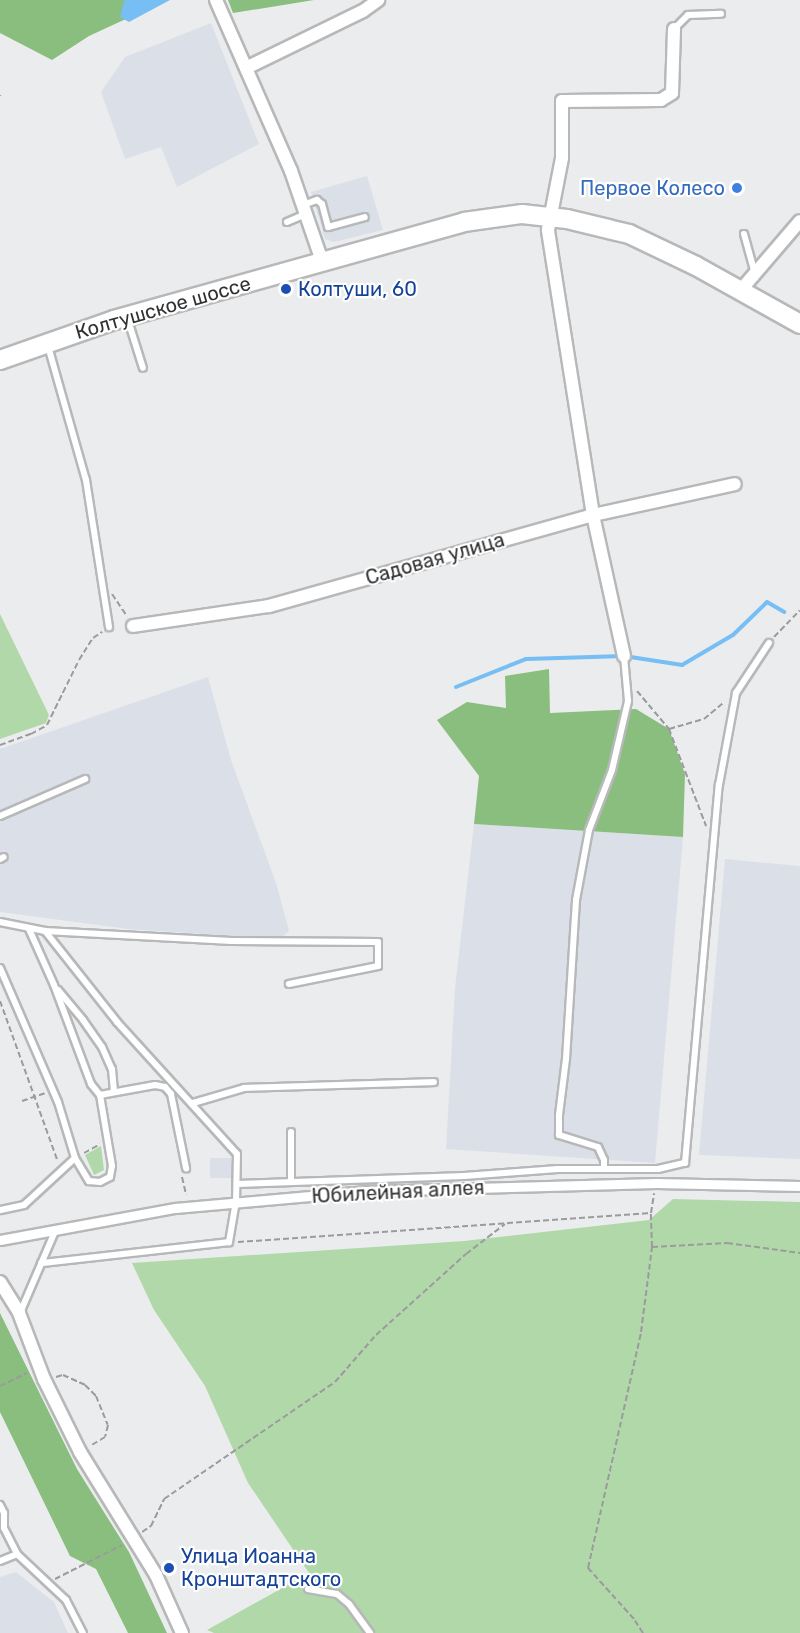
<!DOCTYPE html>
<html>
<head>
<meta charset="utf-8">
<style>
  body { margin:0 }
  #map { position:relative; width:800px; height:1633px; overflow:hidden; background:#ebecee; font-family:Rubik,sans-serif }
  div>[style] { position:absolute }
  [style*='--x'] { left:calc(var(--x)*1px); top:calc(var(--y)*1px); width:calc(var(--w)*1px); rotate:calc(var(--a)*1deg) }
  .built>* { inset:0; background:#dbe0e8 }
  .green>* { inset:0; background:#b1d8a9 }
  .forest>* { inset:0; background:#89be7e }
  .water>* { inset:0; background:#76bef3 }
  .stream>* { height:4px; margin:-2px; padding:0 2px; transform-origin:2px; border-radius:2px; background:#76bef3 }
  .path>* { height:2px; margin-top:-1px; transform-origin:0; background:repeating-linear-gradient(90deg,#9b9b9d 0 6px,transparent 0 9px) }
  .roads { filter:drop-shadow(2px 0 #b7b8b9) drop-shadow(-2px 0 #b7b8b9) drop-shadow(0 2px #b7b8b9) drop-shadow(0 -2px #b7b8b9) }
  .service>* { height:6px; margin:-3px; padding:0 3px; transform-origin:3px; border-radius:3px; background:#fff }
  .pedestrian>* { height:9px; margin:-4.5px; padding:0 4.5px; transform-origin:4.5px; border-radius:4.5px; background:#fff }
  .minor>* { height:12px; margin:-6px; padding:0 6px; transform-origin:6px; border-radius:6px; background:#fff }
  .secondary>* { height:18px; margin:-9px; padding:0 9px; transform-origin:9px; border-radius:9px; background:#fff }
  .dots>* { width:16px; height:16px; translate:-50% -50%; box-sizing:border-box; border:3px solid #fff; border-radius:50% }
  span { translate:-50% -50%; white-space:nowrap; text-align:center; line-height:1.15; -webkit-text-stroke:4.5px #fff; paint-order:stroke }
  .shop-label { font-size:20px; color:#366cbe }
  .right { translate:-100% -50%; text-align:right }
  .transit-label { font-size:20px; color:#164399 }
  .left { translate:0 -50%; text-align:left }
  .street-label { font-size:20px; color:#313132 }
</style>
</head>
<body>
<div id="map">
  <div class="built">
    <div style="clip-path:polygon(211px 23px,259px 144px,177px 187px,161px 147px,125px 159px,101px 92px,125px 57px)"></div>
    <div style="clip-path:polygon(367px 176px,383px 230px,334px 242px,325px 239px,311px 192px)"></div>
    <div style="clip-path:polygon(208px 677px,231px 760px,276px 883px,289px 931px,280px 939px,128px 929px,0 912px,0 749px)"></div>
    <div style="clip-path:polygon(474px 824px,683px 837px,655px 1163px,446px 1149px,455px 988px)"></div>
    <div style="clip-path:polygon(725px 859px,800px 866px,800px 1159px,699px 1155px)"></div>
    <div style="clip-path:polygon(210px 1158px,233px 1158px,233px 1178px,210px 1178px)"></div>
    <div style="clip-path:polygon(16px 1572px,54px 1602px,68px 1633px,0 1633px,0 1577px)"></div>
  </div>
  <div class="green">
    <div style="clip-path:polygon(0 614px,49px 715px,46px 723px,0 739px)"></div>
    <div style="clip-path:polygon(101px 1146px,104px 1170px,94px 1175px,85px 1155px)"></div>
    <div style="clip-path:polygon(673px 1199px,800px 1202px,800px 1633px,214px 1633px,207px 1630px,309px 1573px,248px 1483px,205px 1386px,154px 1310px,132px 1263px,464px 1241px,649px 1220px)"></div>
  </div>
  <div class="forest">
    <div style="clip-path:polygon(0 0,132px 0,128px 18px,89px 36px,52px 60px,0 33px)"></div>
    <div style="clip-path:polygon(228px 0,314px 0,233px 13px)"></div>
    <div style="clip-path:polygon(549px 669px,550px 713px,636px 709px,669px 729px,685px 774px,683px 837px,474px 824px,479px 776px,437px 720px,467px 702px,506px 708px,505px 676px)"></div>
    <div style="clip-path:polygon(0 1313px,77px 1469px,129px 1552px,167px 1633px,128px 1633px,96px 1569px,70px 1556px,0 1412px)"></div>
  </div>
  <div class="water">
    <div style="clip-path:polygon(127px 0,170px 0,129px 22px,120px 17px,124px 1px)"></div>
  </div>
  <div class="stream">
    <div style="--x:456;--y:687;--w:75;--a:-21.8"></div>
    <div style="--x:526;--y:659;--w:98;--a:-1.8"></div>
    <div style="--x:624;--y:656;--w:59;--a:8.8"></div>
    <div style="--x:682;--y:665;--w:59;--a:-30.5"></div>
    <div style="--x:733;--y:635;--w:47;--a:-44.1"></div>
    <div style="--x:767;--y:602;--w:20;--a:30"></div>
  </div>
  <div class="path">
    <div style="--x:0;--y:95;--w:1;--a:45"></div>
    <div style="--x:112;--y:594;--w:27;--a:56"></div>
    <div style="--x:774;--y:637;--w:37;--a:-46"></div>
    <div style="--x:637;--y:691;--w:50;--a:49.9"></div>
    <div style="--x:669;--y:729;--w:104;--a:69.1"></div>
    <div style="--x:669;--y:729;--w:36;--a:-16"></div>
    <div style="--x:704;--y:719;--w:26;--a:-40"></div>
    <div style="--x:0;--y:745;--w:33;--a:-20"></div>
    <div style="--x:31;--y:734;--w:18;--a:-29"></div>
    <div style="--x:47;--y:725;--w:72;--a:-63.8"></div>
    <div style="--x:79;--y:660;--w:26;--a:-58"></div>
    <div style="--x:93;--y:638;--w:11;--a:-34"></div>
    <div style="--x:0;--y:1001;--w:171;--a:70.2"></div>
    <div style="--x:22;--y:1101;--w:24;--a:-19"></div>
    <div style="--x:84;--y:1153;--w:18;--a:-29"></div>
    <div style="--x:182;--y:1177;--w:18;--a:77"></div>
    <div style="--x:238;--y:1242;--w:414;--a:-4"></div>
    <div style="--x:652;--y:1247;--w:75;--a:-3.1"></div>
    <div style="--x:727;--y:1243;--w:74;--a:7.8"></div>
    <div style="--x:56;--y:1377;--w:7;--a:-16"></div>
    <div style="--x:63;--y:1375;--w:24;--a:24"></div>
    <div style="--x:85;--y:1385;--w:16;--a:45"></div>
    <div style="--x:96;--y:1396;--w:31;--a:68"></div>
    <div style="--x:108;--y:1425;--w:12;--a:104"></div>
    <div style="--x:105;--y:1437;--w:17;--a:149"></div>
    <div style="--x:0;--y:1386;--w:30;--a:-26"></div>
    <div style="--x:142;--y:1532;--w:11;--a:-34"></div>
    <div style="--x:151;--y:1526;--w:30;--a:-64"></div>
    <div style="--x:164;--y:1499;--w:207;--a:-34.4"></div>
    <div style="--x:335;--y:1382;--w:62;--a:-48.9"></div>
    <div style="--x:376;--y:1335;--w:121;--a:-42"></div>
    <div style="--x:466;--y:1254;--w:49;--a:-37.6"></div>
    <div style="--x:55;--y:1579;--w:75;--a:-26.9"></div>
    <div style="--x:643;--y:1633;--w:17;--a:-123"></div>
    <div style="--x:634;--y:1619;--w:69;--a:-132"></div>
    <div style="--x:588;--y:1568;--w:242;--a:-77.3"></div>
    <div style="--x:641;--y:1332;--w:86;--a:-82.6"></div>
    <div style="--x:652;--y:1247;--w:34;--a:-92"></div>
    <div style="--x:651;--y:1213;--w:20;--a:-81"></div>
  </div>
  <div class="roads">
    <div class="service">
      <div style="--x:674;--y:29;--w:20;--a:-45"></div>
      <div style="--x:688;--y:15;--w:33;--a:-2"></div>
      <div style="--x:303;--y:205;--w:15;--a:-20"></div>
      <div style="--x:317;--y:200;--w:6;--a:39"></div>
      <div style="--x:322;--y:204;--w:24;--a:75"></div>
      <div style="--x:328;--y:227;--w:38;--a:-15"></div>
      <div style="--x:287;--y:222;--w:21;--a:-23"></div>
      <div style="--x:744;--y:234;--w:41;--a:74.6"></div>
      <div style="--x:127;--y:317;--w:53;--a:72.6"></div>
      <div style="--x:48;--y:346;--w:139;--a:74.2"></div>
      <div style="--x:86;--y:480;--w:149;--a:81.1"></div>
      <div style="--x:0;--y:816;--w:93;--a:-23.5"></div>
      <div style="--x:0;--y:859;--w:4;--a:-27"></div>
      <div style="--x:0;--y:922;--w:46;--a:11.3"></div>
      <div style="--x:45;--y:931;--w:116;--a:51.6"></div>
      <div style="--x:117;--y:1022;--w:178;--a:47.7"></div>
      <div style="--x:237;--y:1154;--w:47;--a:91.2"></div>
      <div style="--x:236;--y:1201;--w:42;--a:99.7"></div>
      <div style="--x:229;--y:1242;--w:189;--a:173.6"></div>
      <div style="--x:29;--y:929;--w:61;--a:65.9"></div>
      <div style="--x:54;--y:985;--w:106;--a:69.5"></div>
      <div style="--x:91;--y:1084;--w:14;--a:51"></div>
      <div style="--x:45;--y:931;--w:187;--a:3.1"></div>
      <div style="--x:232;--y:941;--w:146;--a:0.4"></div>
      <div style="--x:378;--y:942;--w:24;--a:90"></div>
      <div style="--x:378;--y:966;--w:91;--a:168.6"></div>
      <div style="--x:0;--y:968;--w:146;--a:66.6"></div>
      <div style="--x:58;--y:1102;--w:59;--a:73.1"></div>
      <div style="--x:75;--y:1158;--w:69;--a:137.3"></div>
      <div style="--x:24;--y:1205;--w:25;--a:168"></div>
      <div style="--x:58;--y:990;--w:39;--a:50"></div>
      <div style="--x:83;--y:1020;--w:33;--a:55"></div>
      <div style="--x:102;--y:1047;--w:24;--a:66"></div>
      <div style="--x:112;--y:1069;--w:23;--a:85"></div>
      <div style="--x:193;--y:1103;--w:53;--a:-16.4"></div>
      <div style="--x:244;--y:1088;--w:190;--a:-1.8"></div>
      <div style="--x:291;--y:1132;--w:49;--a:90"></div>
      <div style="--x:75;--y:1158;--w:27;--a:59"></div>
      <div style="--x:89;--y:1181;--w:11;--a:5"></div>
      <div style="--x:100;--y:1182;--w:11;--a:-27"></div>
      <div style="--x:110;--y:1177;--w:11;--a:-80"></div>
      <div style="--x:112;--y:1166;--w:72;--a:-99.6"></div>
      <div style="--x:100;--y:1095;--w:56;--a:-10.3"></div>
      <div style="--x:155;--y:1085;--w:10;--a:11"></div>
      <div style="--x:165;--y:1087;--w:9;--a:49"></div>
      <div style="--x:171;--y:1094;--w:76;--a:78.5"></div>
      <div style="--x:604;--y:1168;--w:8;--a:-90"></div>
      <div style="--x:604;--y:1160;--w:14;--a:-115"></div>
      <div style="--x:598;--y:1147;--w:41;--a:-162.9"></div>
      <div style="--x:559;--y:1135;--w:20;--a:-90"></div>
      <div style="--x:559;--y:1115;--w:56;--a:-82.9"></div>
      <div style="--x:566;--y:1059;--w:159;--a:-86.4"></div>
      <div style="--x:576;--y:900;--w:71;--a:-79.5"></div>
      <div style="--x:589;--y:830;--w:64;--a:-69"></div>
      <div style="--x:612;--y:770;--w:71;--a:-76.9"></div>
      <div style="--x:628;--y:701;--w:45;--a:-95.1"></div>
      <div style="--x:237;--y:1184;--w:227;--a:-2"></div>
      <div style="--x:464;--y:1176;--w:94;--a:-4.3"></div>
      <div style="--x:558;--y:1169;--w:100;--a:0"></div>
      <div style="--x:658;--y:1169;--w:28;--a:-13"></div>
      <div style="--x:685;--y:1163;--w:380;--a:-84.9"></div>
      <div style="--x:719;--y:785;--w:94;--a:-79.5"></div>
      <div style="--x:736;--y:693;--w:60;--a:-56.6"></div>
      <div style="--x:20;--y:1313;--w:91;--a:-66.8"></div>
      <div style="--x:0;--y:1505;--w:9;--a:63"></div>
      <div style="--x:4;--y:1513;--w:15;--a:90"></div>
      <div style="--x:4;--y:1528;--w:29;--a:63"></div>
      <div style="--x:17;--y:1554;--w:67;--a:43.2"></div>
      <div style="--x:66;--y:1600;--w:37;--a:63"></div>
      <div style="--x:0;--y:1561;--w:18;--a:-22"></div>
      <div style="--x:308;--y:1589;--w:29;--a:10"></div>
      <div style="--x:337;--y:1594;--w:16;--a:40"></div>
      <div style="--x:349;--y:1604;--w:36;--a:54"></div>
    </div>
    <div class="pedestrian">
      <div style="--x:0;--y:1240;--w:178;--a:-10.4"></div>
      <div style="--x:175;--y:1208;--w:192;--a:-5.1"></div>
      <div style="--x:366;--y:1191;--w:290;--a:-1.6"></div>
      <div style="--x:656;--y:1183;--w:144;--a:1.2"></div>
    </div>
    <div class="minor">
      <div style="--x:216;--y:0;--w:187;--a:66.3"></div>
      <div style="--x:291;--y:171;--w:95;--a:71"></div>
      <div style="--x:246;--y:68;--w:130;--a:-26"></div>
      <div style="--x:363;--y:11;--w:19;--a:-36"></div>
      <div style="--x:740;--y:291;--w:92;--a:-49.4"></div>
      <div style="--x:133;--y:626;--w:137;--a:-8.4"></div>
      <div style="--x:269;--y:606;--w:337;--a:-15.7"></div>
      <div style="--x:593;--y:515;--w:145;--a:-12.3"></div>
      <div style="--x:624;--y:656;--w:144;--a:-102.4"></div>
      <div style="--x:593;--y:515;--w:289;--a:-99"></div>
      <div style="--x:548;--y:230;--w:73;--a:-79"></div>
      <div style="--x:562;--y:158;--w:57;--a:-90"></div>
      <div style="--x:562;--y:101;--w:99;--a:-0.6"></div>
      <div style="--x:661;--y:100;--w:13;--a:-32"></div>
      <div style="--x:672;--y:93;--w:64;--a:-88.2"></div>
      <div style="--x:0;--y:1282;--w:36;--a:58"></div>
      <div style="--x:19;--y:1313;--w:71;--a:69.3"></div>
      <div style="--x:44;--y:1379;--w:81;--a:63.7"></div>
      <div style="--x:80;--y:1452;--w:145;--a:58.3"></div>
      <div style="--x:156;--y:1575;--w:64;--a:65.9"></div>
    </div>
    <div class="secondary">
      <div style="--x:0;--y:360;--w:121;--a:-19.3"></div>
      <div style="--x:114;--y:320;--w:363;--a:-15.6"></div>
      <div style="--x:464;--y:222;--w:59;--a:-7.9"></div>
      <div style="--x:522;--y:214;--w:45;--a:6.3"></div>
      <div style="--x:567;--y:219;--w:64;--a:13.6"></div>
      <div style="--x:629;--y:234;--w:74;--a:25.5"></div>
      <div style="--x:696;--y:266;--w:119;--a:29.1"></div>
    </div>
  </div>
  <div class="dots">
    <div style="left:737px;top:188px;background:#3f7fe0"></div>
    <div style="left:286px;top:289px;background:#1a4fb4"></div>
    <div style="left:169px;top:1568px;background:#1a4fb4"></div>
  </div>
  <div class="shop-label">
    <span class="right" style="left:725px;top:188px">Первое Колесо</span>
  </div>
  <div class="transit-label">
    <span class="left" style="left:298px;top:289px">Колтуши, 60</span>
    <span class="left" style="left:181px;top:1568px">Улица Иоанна<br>Кронштадтского</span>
  </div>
  <div class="street-label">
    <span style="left:163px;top:308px;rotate:-16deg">Колтушское шоссе</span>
    <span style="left:435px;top:559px;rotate:-16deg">Садовая улица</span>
    <span style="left:398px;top:1192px;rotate:-3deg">Юбилейная аллея</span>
  </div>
</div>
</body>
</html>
